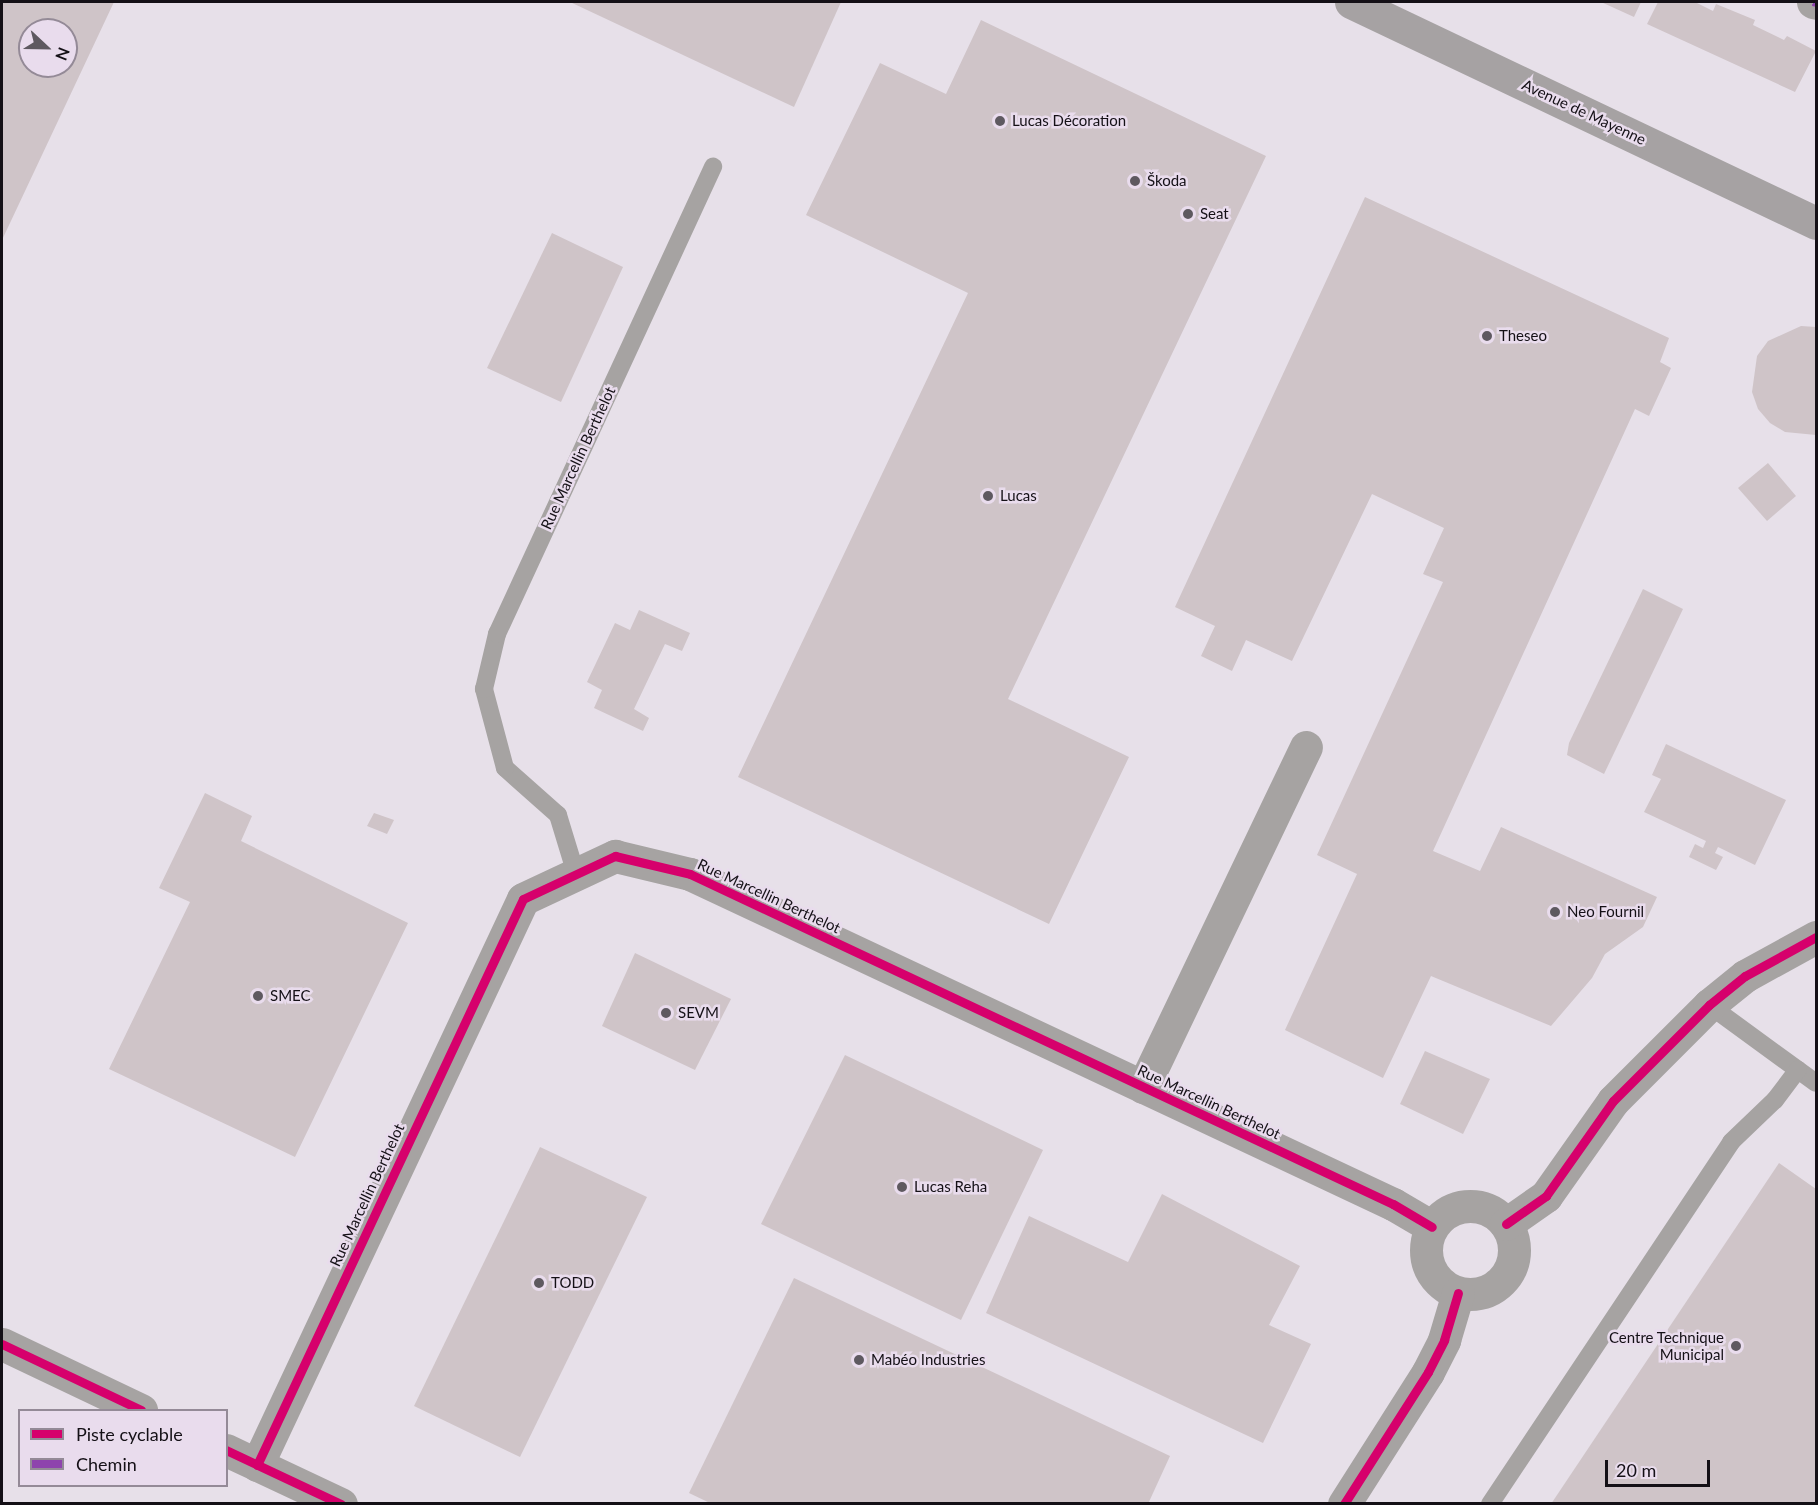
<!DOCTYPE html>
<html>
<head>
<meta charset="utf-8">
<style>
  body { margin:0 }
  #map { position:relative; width:1818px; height:1505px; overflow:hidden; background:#e7e0e9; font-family:Lato,sans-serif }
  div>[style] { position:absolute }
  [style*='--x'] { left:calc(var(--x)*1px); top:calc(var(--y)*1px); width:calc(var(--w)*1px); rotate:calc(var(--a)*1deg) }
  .building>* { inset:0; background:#cfc4c8 }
  .service>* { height:18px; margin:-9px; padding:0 9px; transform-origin:9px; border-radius:9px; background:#a6a3a2 }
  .minor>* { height:33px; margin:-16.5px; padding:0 16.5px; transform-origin:16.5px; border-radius:16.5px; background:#a6a3a2 }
  .tertiary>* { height:33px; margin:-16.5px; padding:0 16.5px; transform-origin:16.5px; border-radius:16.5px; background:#a6a3a2 }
  .tertiary>.ring { margin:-16.5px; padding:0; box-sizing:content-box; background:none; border:33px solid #a6a3a2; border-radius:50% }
  .secondary>* { height:33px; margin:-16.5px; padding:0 16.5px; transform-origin:16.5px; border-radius:16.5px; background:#a6a2a3 }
  .quiet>* { height:8px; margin-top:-4px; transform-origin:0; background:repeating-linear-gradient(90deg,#8e44ad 0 15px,transparent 0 23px) }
  .cycleway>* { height:9px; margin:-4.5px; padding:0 4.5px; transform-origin:4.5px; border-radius:4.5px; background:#d6006c }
  .dots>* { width:16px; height:16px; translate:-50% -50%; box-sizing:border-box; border:3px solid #e9dced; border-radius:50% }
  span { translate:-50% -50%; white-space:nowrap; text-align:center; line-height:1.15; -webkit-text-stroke:5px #e9dced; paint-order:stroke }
  .street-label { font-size:15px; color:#141016 }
  .poi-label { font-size:15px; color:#141016 }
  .left { translate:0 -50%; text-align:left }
  .right { translate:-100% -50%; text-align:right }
  .frame { position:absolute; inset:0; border:3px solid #141016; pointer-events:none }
  .legend { position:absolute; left:18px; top:1409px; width:210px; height:78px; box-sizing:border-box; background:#e9dced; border:2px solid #948a97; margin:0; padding:8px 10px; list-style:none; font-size:18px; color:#141016 }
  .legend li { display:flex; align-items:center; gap:12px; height:30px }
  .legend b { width:30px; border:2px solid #948a97 }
  .north { position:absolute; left:18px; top:18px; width:60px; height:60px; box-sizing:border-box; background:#e9dced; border:2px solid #948a97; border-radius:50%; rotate:112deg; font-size:16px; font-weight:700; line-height:24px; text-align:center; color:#141016 }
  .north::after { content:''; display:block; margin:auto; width:21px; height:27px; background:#5e5960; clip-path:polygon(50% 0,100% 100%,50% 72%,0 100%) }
  .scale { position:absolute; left:1605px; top:1460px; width:105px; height:27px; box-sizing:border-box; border:3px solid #141016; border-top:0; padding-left:8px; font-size:18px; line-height:21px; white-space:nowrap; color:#141016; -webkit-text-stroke:4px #e9dced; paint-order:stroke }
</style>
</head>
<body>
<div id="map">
  <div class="building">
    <div style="clip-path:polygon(evenodd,2px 2px,114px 2px,2px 240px,2px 2px,30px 30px,66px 30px,66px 66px,30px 66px,30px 30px)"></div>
    <div style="clip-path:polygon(570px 2px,841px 2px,794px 107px)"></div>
    <div style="clip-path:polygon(1601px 2px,1641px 2px,1634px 17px)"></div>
    <div style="clip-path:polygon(1658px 2px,1695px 2px,1713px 11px,1716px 4px,1755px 20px,1753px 25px,1784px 40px,1787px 36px,1816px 51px,1795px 92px,1647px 24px)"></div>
    <div style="clip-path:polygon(981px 20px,1266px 156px,1008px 699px,1129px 757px,1049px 924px,738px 777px,968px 293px,806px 215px,880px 63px,946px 94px)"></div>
    <div style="clip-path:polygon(1365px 197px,1669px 338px,1660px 362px,1671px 368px,1649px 416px,1635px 409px,1433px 851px,1480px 871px,1501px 827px,1657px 897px,1643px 927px,1605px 954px,1592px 978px,1551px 1026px,1431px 976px,1383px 1078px,1285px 1030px,1357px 874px,1317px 855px,1443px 582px,1423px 574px,1444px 528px,1372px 494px,1292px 661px,1246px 640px,1232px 671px,1201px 656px,1215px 626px,1175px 607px)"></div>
    <div style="clip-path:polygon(552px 233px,623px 267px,561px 402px,487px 368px)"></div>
    <div style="clip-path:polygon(1801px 326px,1816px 327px,1816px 435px,1785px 432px,1770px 423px,1758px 409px,1752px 392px,1757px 356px,1768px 341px)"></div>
    <div style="clip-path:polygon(1768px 463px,1796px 496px,1767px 521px,1738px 488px)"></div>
    <div style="clip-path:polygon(1643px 589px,1683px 609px,1604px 774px,1567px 755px,1569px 743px)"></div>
    <div style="clip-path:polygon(639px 610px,690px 633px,682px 651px,665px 644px,634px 709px,649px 718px,643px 731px,594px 708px,602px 690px,587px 682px,615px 623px,630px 630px)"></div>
    <div style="clip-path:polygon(1666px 744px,1786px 800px,1755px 865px,1718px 847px,1715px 853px,1723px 857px,1716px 870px,1689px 857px,1695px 844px,1703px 848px,1706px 841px,1644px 812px,1661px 779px,1652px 775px)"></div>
    <div style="clip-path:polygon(205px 793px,252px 816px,241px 841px,408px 923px,295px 1157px,109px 1069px,190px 902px,159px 888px)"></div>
    <div style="clip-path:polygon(374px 813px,394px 820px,387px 834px,367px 826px)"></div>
    <div style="clip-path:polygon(635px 953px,731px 999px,695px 1070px,602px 1026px)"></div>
    <div style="clip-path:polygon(1425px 1051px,1490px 1079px,1463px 1134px,1400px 1104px)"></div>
    <div style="clip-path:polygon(845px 1055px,1043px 1150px,961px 1320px,761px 1224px)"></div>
    <div style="clip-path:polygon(540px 1147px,647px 1197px,520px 1457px,414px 1406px)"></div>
    <div style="clip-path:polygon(1779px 1163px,1816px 1189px,1816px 1504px,1551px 1504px)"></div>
    <div style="clip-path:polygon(1162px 1194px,1300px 1266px,1269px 1325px,1311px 1344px,1263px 1443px,986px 1313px,1029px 1216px,1128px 1262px)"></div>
    <div style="clip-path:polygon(794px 1278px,1170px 1456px,1148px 1504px,712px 1504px,689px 1493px)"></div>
  </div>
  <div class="service">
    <div style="--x:576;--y:874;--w:62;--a:-107"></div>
    <div style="--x:558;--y:815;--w:71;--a:-138.4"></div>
    <div style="--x:505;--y:768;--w:82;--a:-104.9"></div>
    <div style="--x:484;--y:689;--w:57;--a:-76.7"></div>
    <div style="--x:497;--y:634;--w:515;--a:-65.18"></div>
    <div style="--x:1709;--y:1005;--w:132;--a:36.1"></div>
    <div style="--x:1490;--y:1504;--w:435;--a:-56.3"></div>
    <div style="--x:1731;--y:1142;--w:61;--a:-43.7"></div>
    <div style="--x:1775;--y:1100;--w:38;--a:-53"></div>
  </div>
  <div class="minor">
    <div style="--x:1813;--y:2;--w:3;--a:18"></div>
    <div style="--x:1143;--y:1087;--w:377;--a:-64.4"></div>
    <div style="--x:2;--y:1344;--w:154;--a:25.4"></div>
    <div style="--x:226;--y:1450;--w:127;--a:25.2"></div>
    <div style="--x:257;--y:1465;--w:625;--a:-64.83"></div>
    <div style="--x:523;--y:899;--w:102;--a:-25.1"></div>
    <div style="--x:615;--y:856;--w:77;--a:13.5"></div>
    <div style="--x:690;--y:874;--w:777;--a:25.15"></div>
    <div style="--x:1393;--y:1204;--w:45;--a:30.5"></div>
  </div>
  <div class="tertiary">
    <div class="ring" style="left:1426px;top:1206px;width:55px;height:55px"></div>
    <div style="--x:1506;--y:1224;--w:49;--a:-35"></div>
    <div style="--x:1546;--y:1196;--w:116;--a:-54.8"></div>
    <div style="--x:1613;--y:1101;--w:136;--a:-45"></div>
    <div style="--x:1709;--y:1005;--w:46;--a:-38.9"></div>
    <div style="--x:1745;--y:976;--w:81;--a:-28.8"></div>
    <div style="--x:1344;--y:1504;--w:156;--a:-57.5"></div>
    <div style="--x:1428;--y:1372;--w:36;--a:-63"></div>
    <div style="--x:1444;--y:1340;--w:49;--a:-73.4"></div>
  </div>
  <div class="secondary">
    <div style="--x:1351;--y:2;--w:515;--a:25.42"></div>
  </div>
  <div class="quiet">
    <div style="--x:1813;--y:2;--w:3;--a:18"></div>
  </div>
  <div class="cycleway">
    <div style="--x:1506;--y:1224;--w:49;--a:-35"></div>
    <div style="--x:1546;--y:1196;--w:116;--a:-54.8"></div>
    <div style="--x:1613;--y:1101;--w:136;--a:-45"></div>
    <div style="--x:1709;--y:1005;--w:46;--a:-38.9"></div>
    <div style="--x:1745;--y:976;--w:81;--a:-28.8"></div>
    <div style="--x:2;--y:1344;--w:154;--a:25.4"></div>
    <div style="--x:226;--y:1450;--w:127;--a:25.2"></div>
    <div style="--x:257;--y:1465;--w:625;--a:-64.83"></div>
    <div style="--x:523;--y:899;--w:102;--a:-25.1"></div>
    <div style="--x:615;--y:856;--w:77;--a:13.5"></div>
    <div style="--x:690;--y:874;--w:777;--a:25.15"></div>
    <div style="--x:1393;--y:1204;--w:45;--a:30.5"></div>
    <div style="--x:1344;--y:1504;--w:156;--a:-57.5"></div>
    <div style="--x:1428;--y:1372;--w:36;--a:-63"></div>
    <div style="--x:1444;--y:1340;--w:49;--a:-73.4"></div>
  </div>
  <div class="dots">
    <div style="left:1000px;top:121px;background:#5e5960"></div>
    <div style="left:1135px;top:181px;background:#5e5960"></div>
    <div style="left:1188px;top:214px;background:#5e5960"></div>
    <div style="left:1487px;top:336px;background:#5e5960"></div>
    <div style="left:988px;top:496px;background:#5e5960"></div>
    <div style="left:1555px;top:912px;background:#5e5960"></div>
    <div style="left:258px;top:996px;background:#5e5960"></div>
    <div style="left:666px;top:1013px;background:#5e5960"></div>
    <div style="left:902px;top:1187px;background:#5e5960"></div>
    <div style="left:539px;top:1283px;background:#5e5960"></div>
    <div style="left:1736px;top:1346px;background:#5e5960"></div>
    <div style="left:859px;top:1360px;background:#5e5960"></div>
  </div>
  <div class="street-label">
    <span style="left:1584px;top:112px;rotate:25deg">Avenue de Mayenne</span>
    <span style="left:578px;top:458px;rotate:-65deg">Rue Marcellin Berthelot</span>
    <span style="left:769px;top:896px;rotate:25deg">Rue Marcellin Berthelot</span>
    <span style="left:1209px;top:1102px;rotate:25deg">Rue Marcellin Berthelot</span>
    <span style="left:367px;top:1195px;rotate:-65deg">Rue Marcellin Berthelot</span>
  </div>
  <div class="poi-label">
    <span class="left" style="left:1012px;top:121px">Lucas Décoration</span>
    <span class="left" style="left:1147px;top:181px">Škoda</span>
    <span class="left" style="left:1200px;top:214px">Seat</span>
    <span class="left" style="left:1499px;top:336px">Theseo</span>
    <span class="left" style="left:1000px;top:496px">Lucas</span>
    <span class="left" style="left:1567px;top:912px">Neo Fournil</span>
    <span class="left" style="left:270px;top:996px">SMEC</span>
    <span class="left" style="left:678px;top:1013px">SEVM</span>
    <span class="left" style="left:914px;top:1187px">Lucas Reha</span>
    <span class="left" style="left:551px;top:1283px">TODD</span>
    <span class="right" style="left:1724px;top:1346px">Centre Technique<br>Municipal</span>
    <span class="left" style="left:871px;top:1360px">Mabéo Industries</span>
  </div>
  <div class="frame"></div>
  <ul class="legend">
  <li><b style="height:8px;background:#d6006c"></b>Piste cyclable</li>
  <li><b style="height:8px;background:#8e44ad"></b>Chemin</li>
  </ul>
  <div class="north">N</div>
  <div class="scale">20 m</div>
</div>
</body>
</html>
